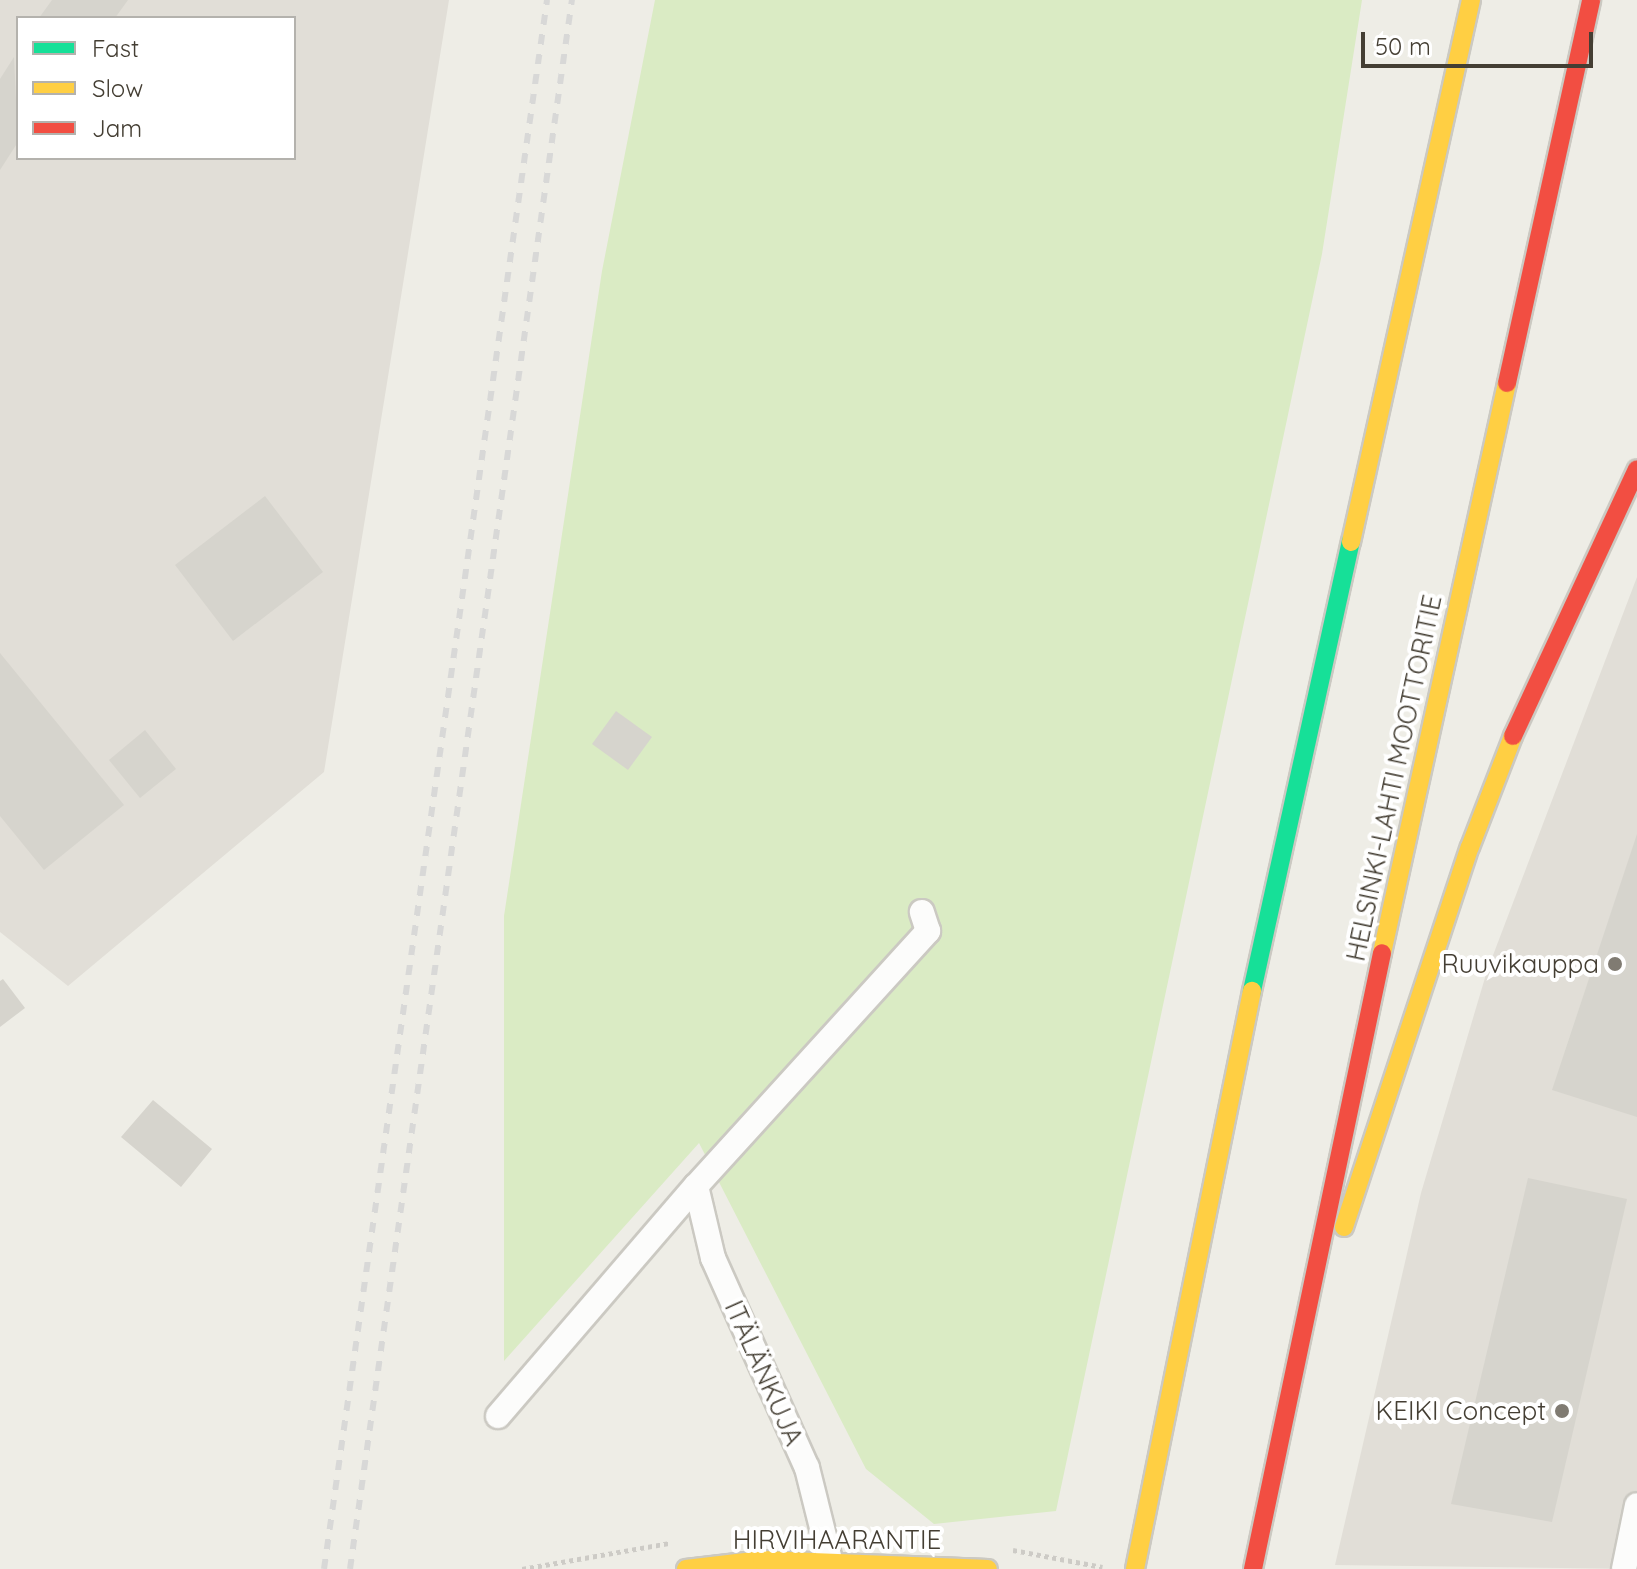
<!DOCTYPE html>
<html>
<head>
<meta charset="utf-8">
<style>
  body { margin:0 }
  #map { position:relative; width:1637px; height:1569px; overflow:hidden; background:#eeede6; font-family:Quicksand,sans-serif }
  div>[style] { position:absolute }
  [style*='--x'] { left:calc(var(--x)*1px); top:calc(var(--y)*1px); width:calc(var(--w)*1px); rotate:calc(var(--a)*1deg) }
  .industrial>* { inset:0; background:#e1ded7 }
  .green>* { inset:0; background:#daebc4 }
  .building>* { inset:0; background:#d6d4cd }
  .path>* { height:5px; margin-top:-2.5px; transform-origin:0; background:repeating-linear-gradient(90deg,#cdcbc6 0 4px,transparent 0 8px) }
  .roads { filter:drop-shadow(2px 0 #cbc9c2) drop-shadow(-2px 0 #cbc9c2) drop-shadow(0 2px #cbc9c2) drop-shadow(0 -2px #cbc9c2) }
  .street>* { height:24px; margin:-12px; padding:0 12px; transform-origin:12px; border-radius:12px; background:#fcfcfb }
  .fast>* { height:18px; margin:-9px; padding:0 9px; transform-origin:9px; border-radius:9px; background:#16e098 }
  .slow>* { height:18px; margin:-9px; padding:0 9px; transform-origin:9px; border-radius:9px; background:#ffcf43 }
  .jam>* { height:18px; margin:-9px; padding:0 9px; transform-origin:9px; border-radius:9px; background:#f24e42 }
  .rail>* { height:6px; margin-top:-3px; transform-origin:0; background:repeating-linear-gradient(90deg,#d8d8d7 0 10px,transparent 0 20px) }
  .dots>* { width:22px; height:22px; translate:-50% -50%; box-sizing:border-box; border:4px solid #fff; border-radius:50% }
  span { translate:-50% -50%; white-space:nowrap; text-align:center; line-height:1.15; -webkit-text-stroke:8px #fff; paint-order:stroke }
  .street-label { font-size:26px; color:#443e33 }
  .poi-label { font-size:26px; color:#443e33 }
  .right { translate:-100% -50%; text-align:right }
  .legend { position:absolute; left:16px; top:16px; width:280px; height:144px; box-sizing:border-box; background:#fff; border:2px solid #b4b2ad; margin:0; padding:10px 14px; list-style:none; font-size:24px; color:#443e33 }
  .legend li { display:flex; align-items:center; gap:16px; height:40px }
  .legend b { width:40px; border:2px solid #b4b2ad }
  .scale { position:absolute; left:1361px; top:32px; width:232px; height:36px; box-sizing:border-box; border:4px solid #443e33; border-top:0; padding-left:10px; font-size:24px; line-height:28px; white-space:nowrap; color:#443e33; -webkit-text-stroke:6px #fff; paint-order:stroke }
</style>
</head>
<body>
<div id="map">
  <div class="industrial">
    <div style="clip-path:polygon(evenodd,0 0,449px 0,324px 772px,68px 986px,0 932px,0 0,18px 18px,294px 18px,294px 158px,18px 158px,18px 18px)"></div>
    <div style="clip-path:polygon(1637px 577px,1637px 1569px,1335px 1565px,1421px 1193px,1487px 971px)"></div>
  </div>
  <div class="green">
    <div style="clip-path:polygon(655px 0,1362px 0,1322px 254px,1056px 1511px,934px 1524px,866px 1469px,699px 1143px,504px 1361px,504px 916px,602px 271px)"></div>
  </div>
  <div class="building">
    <div style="clip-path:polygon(52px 0,128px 0,115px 18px,39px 18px)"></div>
    <div style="clip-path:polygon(14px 57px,18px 142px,0 170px,0 79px)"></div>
    <div style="clip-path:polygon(265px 496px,323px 572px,233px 641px,175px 565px)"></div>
    <div style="clip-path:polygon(0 653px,124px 805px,44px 870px,0 816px)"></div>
    <div style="clip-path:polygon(616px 711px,652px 737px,628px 770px,592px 744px)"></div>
    <div style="clip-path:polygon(145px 730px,176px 769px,140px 798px,109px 760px)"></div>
    <div style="clip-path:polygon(1637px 834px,1637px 1117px,1552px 1090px)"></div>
    <div style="clip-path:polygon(3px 979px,25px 1008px,0 1027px,0 981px)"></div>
    <div style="clip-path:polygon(153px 1100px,212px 1149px,181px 1187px,121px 1137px)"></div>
    <div style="clip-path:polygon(1528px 1178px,1627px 1199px,1552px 1522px,1451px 1504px)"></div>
  </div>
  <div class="path">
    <div style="--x:1013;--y:1550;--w:91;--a:10.8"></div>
    <div style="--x:522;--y:1569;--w:149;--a:-10"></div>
  </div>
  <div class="roads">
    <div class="street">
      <div style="--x:498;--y:1416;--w:303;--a:-49.3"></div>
      <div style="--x:830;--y:1560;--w:95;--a:-104"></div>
      <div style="--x:807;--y:1468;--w:230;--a:-114.1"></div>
      <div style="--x:713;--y:1258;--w:74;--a:-103.3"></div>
      <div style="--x:696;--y:1186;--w:345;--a:-47.7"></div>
      <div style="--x:928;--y:931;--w:20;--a:-108"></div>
      <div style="--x:1624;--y:1569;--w:65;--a:-78.5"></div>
    </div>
    <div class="fast">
      <div style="--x:1252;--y:991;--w:460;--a:-77.6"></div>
    </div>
    <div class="slow">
      <div style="--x:1351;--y:542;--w:555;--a:-77.52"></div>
      <div style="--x:1382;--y:953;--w:584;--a:-77.63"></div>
      <div style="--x:1344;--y:1227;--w:400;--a:-71.7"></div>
      <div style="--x:1470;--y:847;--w:119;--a:-68.8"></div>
      <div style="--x:686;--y:1569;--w:77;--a:-6.8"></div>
      <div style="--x:762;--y:1560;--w:226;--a:2.3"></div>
      <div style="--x:1135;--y:1569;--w:590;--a:-78.56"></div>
    </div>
    <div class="jam">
      <div style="--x:1507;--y:383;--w:392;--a:-77.6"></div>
      <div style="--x:1513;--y:736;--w:294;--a:-65.1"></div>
      <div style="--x:1253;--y:1569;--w:629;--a:-78.17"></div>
    </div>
  </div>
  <div class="rail">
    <div style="--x:324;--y:1569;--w:1585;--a:-81.91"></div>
    <div style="--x:350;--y:1569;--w:1585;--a:-81.95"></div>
  </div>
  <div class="dots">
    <div style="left:1615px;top:964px;background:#807b72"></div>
    <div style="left:1562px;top:1411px;background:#807b72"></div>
  </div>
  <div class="street-label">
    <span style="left:1394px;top:778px;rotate:-78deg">HELSINKI-LAHTI MOOTTORITIE</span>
    <span style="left:764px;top:1373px;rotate:66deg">ITÄLÄNKUJA</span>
    <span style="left:837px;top:1540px">HIRVIHAARANTIE</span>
  </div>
  <div class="poi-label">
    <span class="right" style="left:1599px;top:964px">Ruuvikauppa</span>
    <span class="right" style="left:1546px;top:1411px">KEIKI Concept</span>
  </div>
  <ul class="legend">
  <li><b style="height:10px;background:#16e098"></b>Fast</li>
  <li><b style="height:10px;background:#ffcf43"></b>Slow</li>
  <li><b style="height:10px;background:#f24e42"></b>Jam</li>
  </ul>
  <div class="scale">50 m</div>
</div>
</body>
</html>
